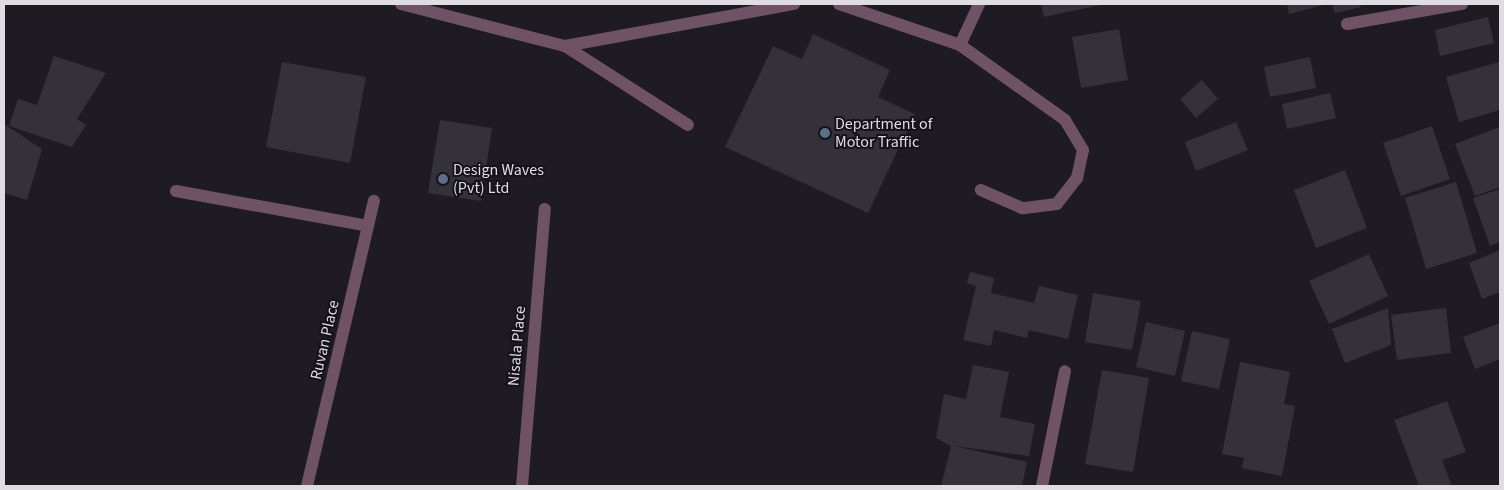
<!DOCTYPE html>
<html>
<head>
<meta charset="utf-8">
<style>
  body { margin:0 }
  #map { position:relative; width:1504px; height:490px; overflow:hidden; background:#1f1b23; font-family:"Source Sans 3",sans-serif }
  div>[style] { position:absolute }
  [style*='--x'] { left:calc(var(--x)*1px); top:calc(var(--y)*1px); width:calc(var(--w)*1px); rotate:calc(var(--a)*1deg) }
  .building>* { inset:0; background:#35313a }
  .service>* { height:12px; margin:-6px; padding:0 6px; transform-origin:6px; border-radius:6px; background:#6f5365 }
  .minor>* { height:12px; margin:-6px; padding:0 6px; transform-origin:6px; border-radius:6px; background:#6f5365 }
  .dots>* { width:14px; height:14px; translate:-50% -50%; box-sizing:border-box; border:2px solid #16121a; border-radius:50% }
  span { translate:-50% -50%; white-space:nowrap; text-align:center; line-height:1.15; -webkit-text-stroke:4px #16121a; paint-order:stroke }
  .poi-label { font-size:16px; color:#dfdce2 }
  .left { translate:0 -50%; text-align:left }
  .street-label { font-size:16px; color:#dfdce2 }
  .frame { position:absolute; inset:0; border:5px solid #dfdce2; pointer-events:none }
</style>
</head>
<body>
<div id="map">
  <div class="building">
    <div style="clip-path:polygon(1041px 4px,1101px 4px,1101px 5px,1044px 17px)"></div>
    <div style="clip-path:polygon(1287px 4px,1327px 4px,1289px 14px)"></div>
    <div style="clip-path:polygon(1332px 4px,1360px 4px,1361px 7px,1335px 13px)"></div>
    <div style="clip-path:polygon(1488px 17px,1494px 43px,1440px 56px,1435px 30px)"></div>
    <div style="clip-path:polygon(1119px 29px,1128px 80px,1081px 88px,1072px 37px)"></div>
    <div style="clip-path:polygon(813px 34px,890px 70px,878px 97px,915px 114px,868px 213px,725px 147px,773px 46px,802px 59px)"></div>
    <div style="clip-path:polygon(54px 56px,106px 73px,77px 119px,86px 125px,72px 147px,9px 126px,18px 99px,37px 105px)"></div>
    <div style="clip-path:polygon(1310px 57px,1316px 88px,1270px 97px,1264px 67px)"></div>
    <div style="clip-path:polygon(282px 62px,366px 77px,350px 163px,266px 147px)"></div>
    <div style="clip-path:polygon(1499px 62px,1500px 110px,1459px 122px,1446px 77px)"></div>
    <div style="clip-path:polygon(1202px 80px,1218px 99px,1196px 118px,1180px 99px)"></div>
    <div style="clip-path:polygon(1330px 93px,1336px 118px,1287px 129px,1282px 104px)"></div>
    <div style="clip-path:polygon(440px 120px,492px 128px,481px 201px,428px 193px)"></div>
    <div style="clip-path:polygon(1236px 122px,1248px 150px,1196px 171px,1185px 142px)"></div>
    <div style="clip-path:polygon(4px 124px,42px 149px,27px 200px,4px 193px)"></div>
    <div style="clip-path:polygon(1432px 126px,1450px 179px,1401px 196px,1383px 143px)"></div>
    <div style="clip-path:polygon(1500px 127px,1500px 187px,1475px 196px,1455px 144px)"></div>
    <div style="clip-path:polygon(1345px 170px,1367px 228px,1316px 248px,1294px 190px)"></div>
    <div style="clip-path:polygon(1456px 182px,1477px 253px,1426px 269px,1405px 198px)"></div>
    <div style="clip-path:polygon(1500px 189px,1500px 242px,1490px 246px,1473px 198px)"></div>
    <div style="clip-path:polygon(1500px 250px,1500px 292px,1482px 299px,1469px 263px)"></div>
    <div style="clip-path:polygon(1369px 254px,1388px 296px,1329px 324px,1309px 281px)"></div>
    <div style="clip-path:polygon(970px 272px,994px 278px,991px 293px,1034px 303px,1039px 286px,1078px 295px,1068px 339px,1029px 330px,1027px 338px,994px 330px,991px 346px,963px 340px,976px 286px,967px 283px)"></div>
    <div style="clip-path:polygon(1093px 293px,1141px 301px,1132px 350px,1085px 342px)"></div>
    <div style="clip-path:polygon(1388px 308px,1391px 345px,1345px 363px,1332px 329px)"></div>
    <div style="clip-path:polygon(1446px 308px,1451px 353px,1397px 360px,1391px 315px)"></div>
    <div style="clip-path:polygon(1146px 322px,1185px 331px,1175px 376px,1136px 367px)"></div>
    <div style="clip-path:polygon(1500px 323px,1500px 359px,1475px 369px,1463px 337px)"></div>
    <div style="clip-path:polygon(1192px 331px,1230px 339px,1219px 389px,1181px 381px)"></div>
    <div style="clip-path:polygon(1240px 362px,1290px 372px,1284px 404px,1295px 406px,1282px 476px,1242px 468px,1244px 458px,1222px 454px)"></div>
    <div style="clip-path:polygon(973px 365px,1009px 372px,1000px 417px,1035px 424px,1029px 456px,954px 446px,1027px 462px,1022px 486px,941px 486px,951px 446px,936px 438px,944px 394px,966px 399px)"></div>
    <div style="clip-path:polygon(1102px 370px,1149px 378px,1133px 472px,1085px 464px)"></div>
    <div style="clip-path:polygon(1447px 401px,1466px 452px,1442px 460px,1452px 486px,1419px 486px,1394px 420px)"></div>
  </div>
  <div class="service">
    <div style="--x:401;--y:4;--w:169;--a:14.4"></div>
    <div style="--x:565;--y:46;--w:233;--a:-10.4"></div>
    <div style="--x:839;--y:4;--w:128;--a:18.7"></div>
    <div style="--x:960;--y:45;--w:129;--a:35.5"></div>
    <div style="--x:1065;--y:120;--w:35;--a:59"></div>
    <div style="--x:1083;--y:150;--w:29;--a:102"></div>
    <div style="--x:1077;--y:178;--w:33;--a:128"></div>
    <div style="--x:1057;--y:204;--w:35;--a:173"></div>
    <div style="--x:1022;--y:208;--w:45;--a:-156.3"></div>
    <div style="--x:1347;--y:24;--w:117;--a:-9.9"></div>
    <div style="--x:960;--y:45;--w:45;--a:-65.1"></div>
    <div style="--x:565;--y:46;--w:146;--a:32.7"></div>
    <div style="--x:176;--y:191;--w:195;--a:10.3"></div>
  </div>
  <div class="minor">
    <div style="--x:307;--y:486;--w:293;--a:-76.8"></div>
    <div style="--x:522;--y:486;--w:278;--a:-85.3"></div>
    <div style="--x:1042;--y:486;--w:117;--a:-78.7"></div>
  </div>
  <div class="dots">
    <div style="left:825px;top:133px;background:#5c6f8a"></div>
    <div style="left:443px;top:179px;background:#5c6f8a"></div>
  </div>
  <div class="poi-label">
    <span class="left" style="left:835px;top:133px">Department of<br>Motor Traffic</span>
    <span class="left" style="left:453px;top:179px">Design Waves<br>(Pvt) Ltd</span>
  </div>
  <div class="street-label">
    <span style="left:325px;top:340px;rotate:-77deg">Ruvan Place</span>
    <span style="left:517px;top:346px;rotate:-85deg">Nisala Place</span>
  </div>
  <div class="frame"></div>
</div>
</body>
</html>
